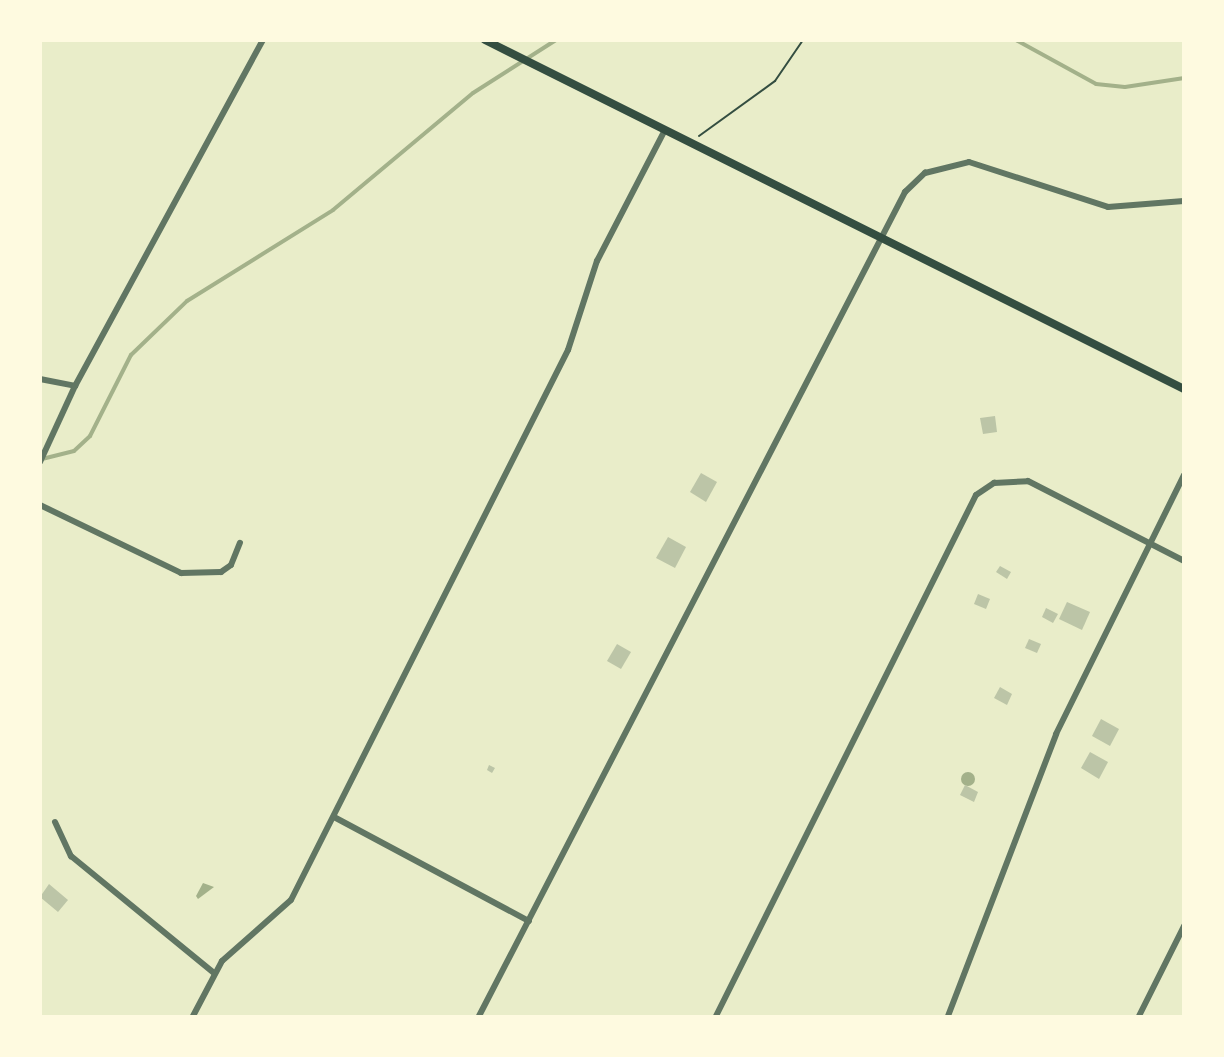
<!DOCTYPE html>
<html>
<head>
<meta charset="utf-8">
<style>
  body { margin:0 }
  #map { position:relative; width:1224px; height:1057px; overflow:hidden; background:#e9edc9; font-family:Roboto,sans-serif }
  div>[style] { position:absolute }
  [style*='--x'] { left:calc(var(--x)*1px); top:calc(var(--y)*1px); width:calc(var(--w)*1px); rotate:calc(var(--a)*1deg) }
  .water>* { inset:0; background:#a3b18a }
  .round { border-radius:50% }
  .stream>* { height:4px; margin:-2px; padding:0 2px; transform-origin:2px; border-radius:2px; background:#a3b18a }
  .building>* { inset:0; background:#bcc5a7 }
  .path>* { height:2px; margin:-1px; padding:0 1px; transform-origin:1px; border-radius:1px; background:#344e41 }
  .minor>* { height:6px; margin:-3px; padding:0 3px; transform-origin:3px; border-radius:3px; background:#617663 }
  .secondary>* { height:8px; margin:-4px; padding:0 4px; transform-origin:4px; border-radius:4px; background:#344e41 }
  span { translate:-50% -50%; white-space:nowrap; text-align:center; line-height:1.15; -webkit-text-stroke:6px #fefae0; paint-order:stroke }
  .frame { position:absolute; inset:0; border:42px solid #fefae0; pointer-events:none }
</style>
</head>
<body>
<div id="map">
  <div class="water">
    <div class="round" style="left:961px;top:772px;width:14px;height:14px"></div>
    <div style="clip-path:polygon(203px 883px,214px 887px,198px 899px,196px 896px)"></div>
  </div>
  <div class="stream">
    <div style="--x:1016;--y:40;--w:91;--a:28.8"></div>
    <div style="--x:1096;--y:84;--w:29;--a:6"></div>
    <div style="--x:1125;--y:87;--w:60;--a:-8.7"></div>
    <div style="--x:42;--y:459;--w:33;--a:-14"></div>
    <div style="--x:74;--y:451;--w:22;--a:-43"></div>
    <div style="--x:90;--y:436;--w:91;--a:-63.2"></div>
    <div style="--x:131;--y:355;--w:78;--a:-44"></div>
    <div style="--x:187;--y:301;--w:172;--a:-31.9"></div>
    <div style="--x:333;--y:210;--w:182;--a:-39.9"></div>
    <div style="--x:473;--y:93;--w:98;--a:-32.6"></div>
  </div>
  <div class="building">
    <div style="clip-path:polygon(995px 416px,997px 432px,983px 434px,980px 418px)"></div>
    <div style="clip-path:polygon(701px 473px,717px 482px,706px 502px,690px 492px)"></div>
    <div style="clip-path:polygon(668px 537px,686px 547px,675px 568px,656px 558px)"></div>
    <div style="clip-path:polygon(1000px 566px,1011px 572px,1007px 579px,996px 572px)"></div>
    <div style="clip-path:polygon(978px 594px,990px 599px,986px 609px,974px 604px)"></div>
    <div style="clip-path:polygon(1067px 602px,1090px 612px,1082px 630px,1059px 619px)"></div>
    <div style="clip-path:polygon(1046px 608px,1058px 614px,1053px 623px,1042px 617px)"></div>
    <div style="clip-path:polygon(1029px 639px,1041px 644px,1037px 653px,1025px 648px)"></div>
    <div style="clip-path:polygon(617px 644px,631px 652px,621px 669px,607px 661px)"></div>
    <div style="clip-path:polygon(1000px 687px,1012px 694px,1007px 705px,994px 698px)"></div>
    <div style="clip-path:polygon(1101px 719px,1119px 729px,1110px 746px,1092px 736px)"></div>
    <div style="clip-path:polygon(1090px 752px,1108px 762px,1099px 779px,1081px 768px)"></div>
    <div style="clip-path:polygon(489px 765px,495px 768px,492px 773px,487px 770px)"></div>
    <div style="clip-path:polygon(965px 785px,978px 792px,974px 802px,960px 795px)"></div>
    <div style="clip-path:polygon(49px 884px,68px 900px,58px 912px,40px 897px)"></div>
  </div>
  <div class="path">
    <div style="--x:699;--y:136;--w:94;--a:-35.9"></div>
    <div style="--x:775;--y:81;--w:50;--a:-55.7"></div>
  </div>
  <div class="minor">
    <div style="--x:40;--y:379;--w:36;--a:11"></div>
    <div style="--x:40;--y:462;--w:84;--a:-65.3"></div>
    <div style="--x:75;--y:386;--w:394;--a:-61.5"></div>
    <div style="--x:40;--y:505;--w:157;--a:25.7"></div>
    <div style="--x:181;--y:573;--w:40;--a:-1.4"></div>
    <div style="--x:221;--y:572;--w:12;--a:-35"></div>
    <div style="--x:231;--y:565;--w:24;--a:-68"></div>
    <div style="--x:334;--y:817;--w:221;--a:28.1"></div>
    <div style="--x:55;--y:822;--w:38;--a:65"></div>
    <div style="--x:71;--y:856;--w:185;--a:39.3"></div>
    <div style="--x:193;--y:1016;--w:62;--a:-62.2"></div>
    <div style="--x:222;--y:961;--w:92;--a:-41.5"></div>
    <div style="--x:291;--y:900;--w:616;--a:-63.27"></div>
    <div style="--x:568;--y:350;--w:94;--a:-72"></div>
    <div style="--x:597;--y:261;--w:148;--a:-62.6"></div>
    <div style="--x:479;--y:1016;--w:928;--a:-62.66"></div>
    <div style="--x:905;--y:192;--w:28;--a:-44"></div>
    <div style="--x:925;--y:173;--w:45;--a:-14"></div>
    <div style="--x:969;--y:162;--w:146;--a:17.9"></div>
    <div style="--x:1108;--y:207;--w:76;--a:-4.5"></div>
    <div style="--x:716;--y:1016;--w:582;--a:-63.48"></div>
    <div style="--x:976;--y:495;--w:22;--a:-34"></div>
    <div style="--x:994;--y:483;--w:34;--a:-3"></div>
    <div style="--x:1028;--y:481;--w:175;--a:27.1"></div>
    <div style="--x:948;--y:1016;--w:302;--a:-69"></div>
    <div style="--x:1056;--y:734;--w:289;--a:-63.7"></div>
    <div style="--x:1139;--y:1016;--w:101;--a:-63.4"></div>
  </div>
  <div class="secondary">
    <div style="--x:485;--y:40;--w:781;--a:26.53"></div>
  </div>
  <div class="frame"></div>
</div>
</body>
</html>
